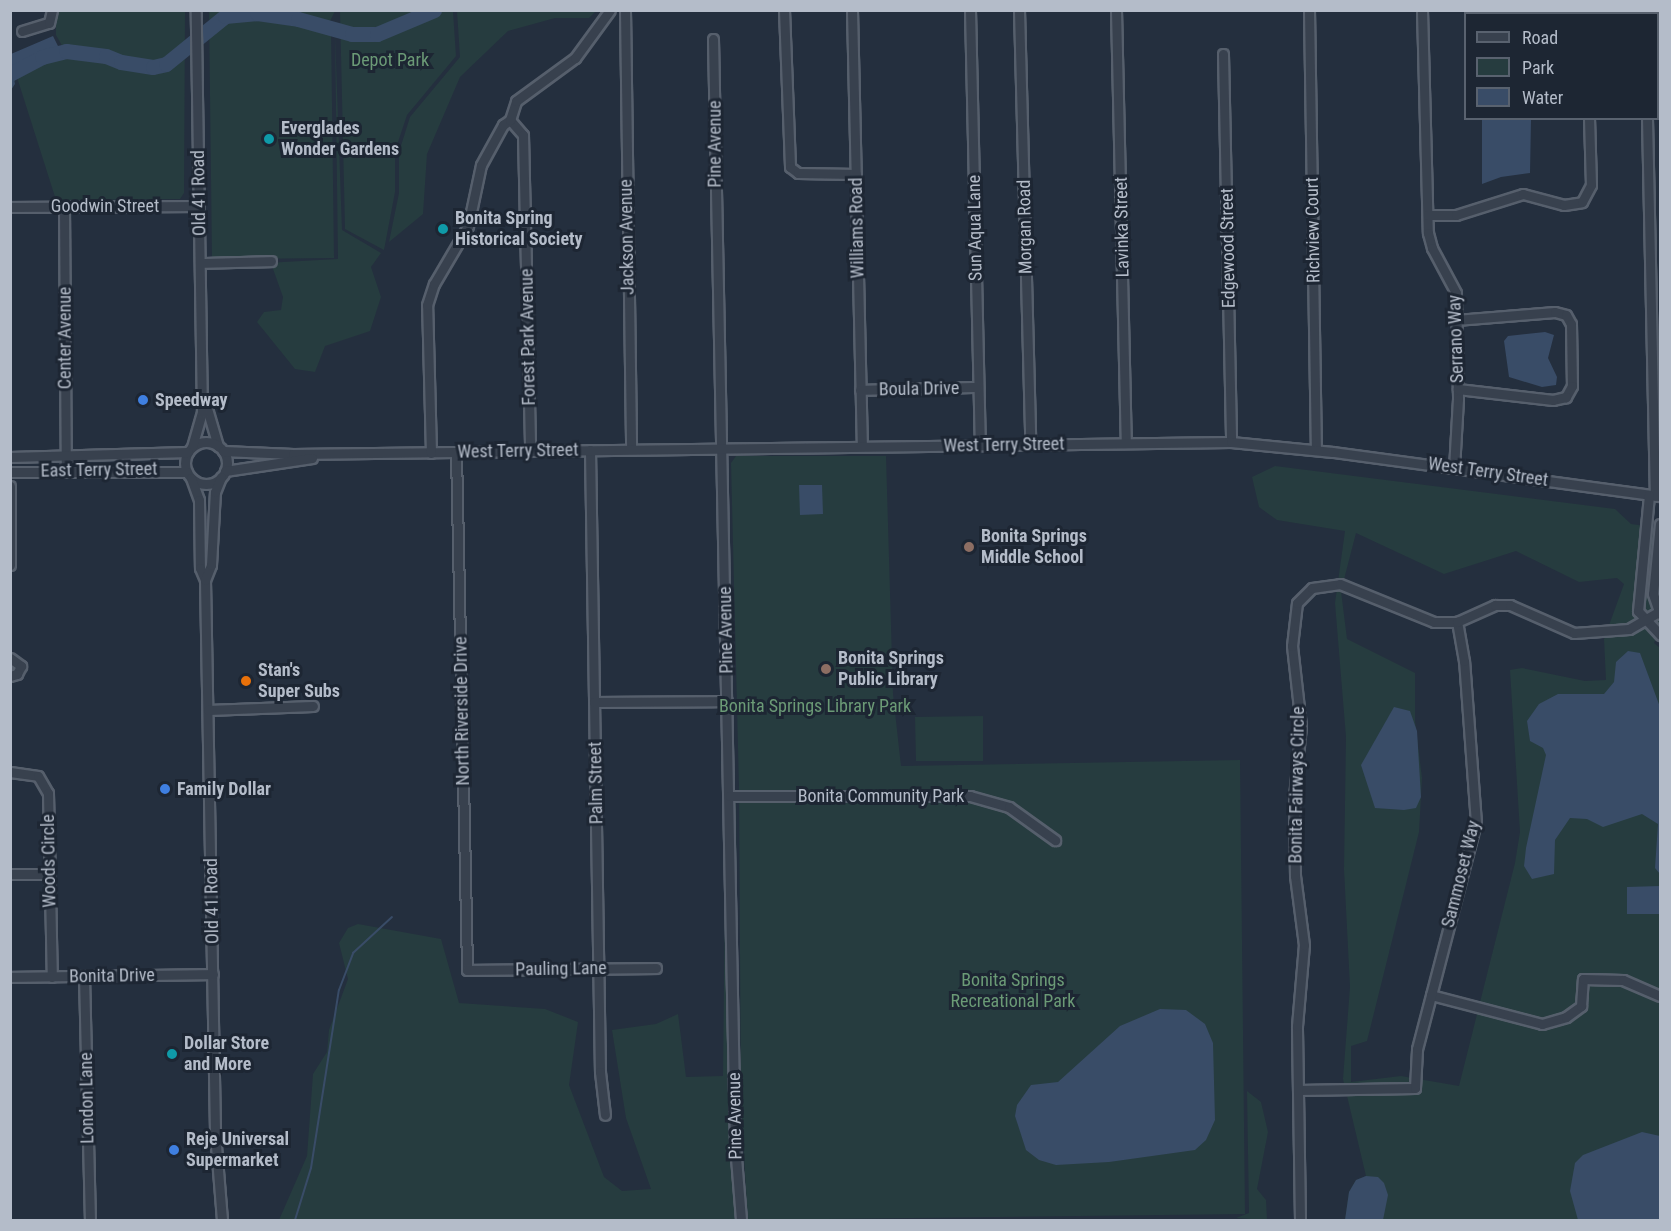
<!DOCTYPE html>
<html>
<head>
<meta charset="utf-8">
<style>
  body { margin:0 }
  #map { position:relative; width:1671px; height:1231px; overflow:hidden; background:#242f3e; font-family:"Roboto Condensed",sans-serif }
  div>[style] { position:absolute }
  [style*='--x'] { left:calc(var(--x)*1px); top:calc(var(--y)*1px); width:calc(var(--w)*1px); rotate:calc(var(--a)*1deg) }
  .green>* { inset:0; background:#263c3f }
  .water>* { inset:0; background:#394c67 }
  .stream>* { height:2px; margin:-1px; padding:0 1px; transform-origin:1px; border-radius:1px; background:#394c67 }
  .river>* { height:15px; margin:-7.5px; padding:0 7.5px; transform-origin:7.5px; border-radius:7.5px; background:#394c67 }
  .roads { filter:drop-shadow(2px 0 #565f6c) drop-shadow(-2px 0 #565f6c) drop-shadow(0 2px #565f6c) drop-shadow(0 -2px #565f6c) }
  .minor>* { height:9px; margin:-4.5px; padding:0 4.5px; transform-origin:4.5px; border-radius:4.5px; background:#38414e }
  .minor>.ring { margin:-4.5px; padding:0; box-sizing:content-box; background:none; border:9px solid #38414e; border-radius:50% }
  .dots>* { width:16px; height:16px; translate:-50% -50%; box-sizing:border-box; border:3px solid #1d2633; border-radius:50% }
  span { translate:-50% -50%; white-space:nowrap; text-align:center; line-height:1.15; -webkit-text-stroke:6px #1d2633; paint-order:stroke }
  .park-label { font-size:18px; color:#6b9a76 }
  .poi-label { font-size:18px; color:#b4bcc9; font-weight:700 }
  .left { translate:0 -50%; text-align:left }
  .street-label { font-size:18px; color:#b4bcc9 }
  .frame { position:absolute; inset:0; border:12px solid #b4bcc9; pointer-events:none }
  .legend { position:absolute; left:1464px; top:12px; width:195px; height:108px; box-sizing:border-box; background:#1d2633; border:2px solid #59626f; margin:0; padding:8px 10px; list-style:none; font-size:18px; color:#b4bcc9 }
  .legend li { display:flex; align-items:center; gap:12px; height:30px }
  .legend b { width:30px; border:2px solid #59626f }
</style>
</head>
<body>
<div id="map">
  <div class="green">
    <div style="clip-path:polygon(56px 11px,185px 11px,184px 193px,180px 199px,56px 200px,15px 71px,42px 57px,65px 51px,56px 35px)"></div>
    <div style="clip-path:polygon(209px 11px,335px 11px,327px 27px,331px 28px,334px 258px,212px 259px)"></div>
    <div style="clip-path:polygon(340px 11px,453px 11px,456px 56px,407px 115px,395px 151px,395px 192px,384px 250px,345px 229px)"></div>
    <div style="clip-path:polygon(457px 11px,596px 11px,589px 18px,555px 18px,508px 31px,460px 77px,427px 154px,423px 214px,389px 242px,399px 193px,399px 152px,410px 117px,460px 57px)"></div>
    <div style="clip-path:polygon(335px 33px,342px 230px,381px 253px,371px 267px,381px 297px,370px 331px,325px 346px,315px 372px,295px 369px,257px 322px,264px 312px,281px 310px,283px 297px,272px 266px,266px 263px,338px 259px)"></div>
    <div style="clip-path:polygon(736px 456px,886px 456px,893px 694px,901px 766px,1240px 760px,1245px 1214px,748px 1220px,741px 1109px,739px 787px,731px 463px)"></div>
    <div style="clip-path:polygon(evenodd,1275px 466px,1615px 509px,1631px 524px,1660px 528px,1660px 629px,1654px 643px,1660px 648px,1660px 1220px,1345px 1220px,1349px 1192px,1356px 1180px,1366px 1176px,1343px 1079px,1350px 987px,1344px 869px,1346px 737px,1335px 603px,1345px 531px,1277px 520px,1259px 507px,1252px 477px,1275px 466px,1356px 533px,1444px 574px,1516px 551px,1579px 582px,1617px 578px,1624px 584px,1604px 639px,1606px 680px,1585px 681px,1522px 668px,1510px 670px,1520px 832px,1515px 863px,1459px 1086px,1401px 1076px,1351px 1082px,1351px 1046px,1367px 1041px,1419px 832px,1422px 778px,1415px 721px,1415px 673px,1347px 639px,1341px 591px,1356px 533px)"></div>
    <div style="clip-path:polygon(983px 716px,983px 761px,916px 761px,915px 717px)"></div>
    <div style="clip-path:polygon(726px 792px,736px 792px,738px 1109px,744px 1219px,279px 1220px,307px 1156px,313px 1074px,327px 1052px,329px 1030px,348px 979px,339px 943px,348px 928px,358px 924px,441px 939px,459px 1003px,545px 1009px,578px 1022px,569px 1085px,604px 1177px,622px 1191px,651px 1189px,626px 1118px,612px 1030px,656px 1024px,678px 1014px,686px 1077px,723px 1076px)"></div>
    <div style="clip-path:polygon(1247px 1091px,1261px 1102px,1268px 1132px,1257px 1189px,1266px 1200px,1267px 1220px,1236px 1218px,1249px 1213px)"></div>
  </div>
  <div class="water">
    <div style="clip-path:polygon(53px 36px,59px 48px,41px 53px,12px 68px,15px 84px,11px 90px,11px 54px)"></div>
    <div style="clip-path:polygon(1482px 119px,1531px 119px,1530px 173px,1501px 177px,1482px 184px)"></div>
    <div style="clip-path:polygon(1545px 332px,1554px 335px,1548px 358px,1557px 377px,1556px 385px,1542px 387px,1509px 377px,1504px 341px,1508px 336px)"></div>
    <div style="clip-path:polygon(799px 485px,822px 485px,823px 514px,800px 515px)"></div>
    <div style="clip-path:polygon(1628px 651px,1640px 653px,1660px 707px,1660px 874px,1655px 868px,1658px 824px,1642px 814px,1603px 827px,1587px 819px,1570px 818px,1555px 840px,1554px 874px,1532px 879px,1524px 866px,1526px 848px,1546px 755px,1543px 748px,1530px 741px,1527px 721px,1539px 704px,1558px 694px,1604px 694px,1614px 682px,1616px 662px)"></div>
    <div style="clip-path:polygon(1394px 707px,1410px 711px,1417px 731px,1421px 797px,1416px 808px,1404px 810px,1375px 808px,1361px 765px)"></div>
    <div style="clip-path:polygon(1660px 886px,1660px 914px,1627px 914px,1627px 887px)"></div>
    <div style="clip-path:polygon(1160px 1009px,1186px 1010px,1205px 1024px,1213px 1043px,1215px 1120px,1206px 1140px,1195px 1150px,1109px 1162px,1056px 1165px,1039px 1160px,1026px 1150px,1015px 1116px,1017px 1105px,1031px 1085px,1058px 1082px,1120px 1026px)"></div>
    <div style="clip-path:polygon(1642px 1132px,1660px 1136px,1660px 1220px,1578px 1220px,1570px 1191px,1575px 1163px,1583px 1155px)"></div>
    <div style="clip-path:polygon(1366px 1176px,1378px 1177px,1384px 1183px,1388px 1195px,1383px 1220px,1345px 1220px,1349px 1192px,1356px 1180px)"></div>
  </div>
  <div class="stream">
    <div style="--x:295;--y:1220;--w:54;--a:-72.9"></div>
    <div style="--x:311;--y:1168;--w:180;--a:-81.1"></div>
    <div style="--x:339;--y:990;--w:40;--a:-69"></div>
    <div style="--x:353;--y:953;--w:53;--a:-42.7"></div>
  </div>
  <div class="river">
    <div style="--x:10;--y:74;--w:36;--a:-28"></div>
    <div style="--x:42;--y:57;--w:25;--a:-14"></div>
    <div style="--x:66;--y:51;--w:40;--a:7.1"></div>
    <div style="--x:106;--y:56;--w:16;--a:22"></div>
    <div style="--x:121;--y:62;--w:32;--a:9"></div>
    <div style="--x:153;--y:67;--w:13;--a:-13"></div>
    <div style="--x:166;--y:64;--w:76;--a:-39.1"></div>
    <div style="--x:225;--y:16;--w:32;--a:-5"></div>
    <div style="--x:257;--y:13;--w:41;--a:8.3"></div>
    <div style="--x:298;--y:19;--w:56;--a:15.5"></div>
    <div style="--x:352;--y:34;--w:25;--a:0"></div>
    <div style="--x:377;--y:34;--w:62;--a:-22.8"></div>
  </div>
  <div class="roads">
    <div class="minor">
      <div style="--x:625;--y:10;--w:439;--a:89.2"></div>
      <div style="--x:784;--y:10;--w:157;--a:87.8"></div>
      <div style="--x:790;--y:167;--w:10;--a:37"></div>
      <div style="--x:798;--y:173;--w:58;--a:1"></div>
      <div style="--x:852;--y:10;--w:436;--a:88.7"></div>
      <div style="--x:970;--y:10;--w:435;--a:88.7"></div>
      <div style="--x:1019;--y:10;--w:434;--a:88.5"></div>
      <div style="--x:1116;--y:10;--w:433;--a:88.7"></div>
      <div style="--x:1309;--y:10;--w:440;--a:89.1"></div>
      <div style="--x:1422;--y:10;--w:223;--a:88.5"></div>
      <div style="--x:1428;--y:233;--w:16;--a:75"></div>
      <div style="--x:1432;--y:248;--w:51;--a:61.9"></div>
      <div style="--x:1456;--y:293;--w:106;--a:88.9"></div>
      <div style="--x:1458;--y:399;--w:69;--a:93.3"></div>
      <div style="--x:1575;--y:10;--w:4;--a:63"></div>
      <div style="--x:1658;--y:17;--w:3;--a:-45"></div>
      <div style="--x:22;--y:31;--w:28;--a:-17"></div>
      <div style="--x:49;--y:23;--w:13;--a:-77"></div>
      <div style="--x:713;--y:39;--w:1106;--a:88.86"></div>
      <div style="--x:735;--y:1145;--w:75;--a:85.4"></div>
      <div style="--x:1223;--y:54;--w:388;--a:88.8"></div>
      <div style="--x:1647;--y:118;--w:378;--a:88.8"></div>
      <div style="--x:510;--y:120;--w:20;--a:49"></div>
      <div style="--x:523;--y:135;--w:316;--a:88.7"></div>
      <div style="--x:64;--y:206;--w:264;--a:89.6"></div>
      <div style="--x:10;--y:207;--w:189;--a:-0.3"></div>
      <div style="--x:1428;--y:215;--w:28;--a:0"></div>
      <div style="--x:1456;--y:215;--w:70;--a:-17.4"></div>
      <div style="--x:1523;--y:194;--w:42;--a:15"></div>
      <div style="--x:1564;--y:205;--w:18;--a:-9"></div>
      <div style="--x:1582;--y:202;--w:19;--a:-62"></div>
      <div style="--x:1591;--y:185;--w:67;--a:-91.7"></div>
      <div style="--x:200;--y:263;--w:71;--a:-1.6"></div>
      <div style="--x:1456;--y:320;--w:99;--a:-4.6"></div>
      <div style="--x:1555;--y:312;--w:11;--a:15"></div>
      <div style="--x:1566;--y:315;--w:10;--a:61"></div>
      <div style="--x:1571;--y:324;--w:62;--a:89.1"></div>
      <div style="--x:1572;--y:386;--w:13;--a:119"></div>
      <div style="--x:1566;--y:397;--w:13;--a:167"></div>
      <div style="--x:1553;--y:400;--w:96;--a:-173.4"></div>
      <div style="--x:860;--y:390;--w:118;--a:-1.5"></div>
      <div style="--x:206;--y:405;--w:43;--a:73.7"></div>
      <div class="ring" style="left:185px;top:442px;width:33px;height:33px"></div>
      <div style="--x:192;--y:447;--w:35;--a:-74"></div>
      <div style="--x:202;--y:413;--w:403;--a:-90.9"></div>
      <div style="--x:590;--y:450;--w:622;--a:89.08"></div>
      <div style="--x:600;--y:1072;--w:43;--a:83.4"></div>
      <div style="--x:223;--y:451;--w:70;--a:2.5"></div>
      <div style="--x:293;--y:454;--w:938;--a:-0.73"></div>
      <div style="--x:1231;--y:442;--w:102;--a:5.6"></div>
      <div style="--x:1333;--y:452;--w:330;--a:7.7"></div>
      <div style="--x:456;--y:452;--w:518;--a:88.78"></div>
      <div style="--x:467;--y:970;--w:189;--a:-0.6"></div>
      <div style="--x:431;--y:453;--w:148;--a:-91.5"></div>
      <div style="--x:427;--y:305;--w:22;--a:-72"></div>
      <div style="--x:434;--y:284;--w:67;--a:-59.6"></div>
      <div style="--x:468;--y:226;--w:62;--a:-78"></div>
      <div style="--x:481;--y:165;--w:46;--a:-61.2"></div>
      <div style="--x:503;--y:125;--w:9;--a:-36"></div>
      <div style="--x:510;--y:120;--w:20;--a:-72"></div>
      <div style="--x:516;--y:101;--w:73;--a:-36.1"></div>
      <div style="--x:575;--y:58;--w:59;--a:-53.9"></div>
      <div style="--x:10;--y:457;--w:178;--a:-1.6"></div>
      <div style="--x:225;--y:471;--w:88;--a:-8.5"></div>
      <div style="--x:10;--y:472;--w:177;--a:0"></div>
      <div style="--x:191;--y:478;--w:23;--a:70"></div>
      <div style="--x:199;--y:500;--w:68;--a:89.2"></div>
      <div style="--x:200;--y:568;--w:13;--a:67"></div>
      <div style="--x:205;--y:580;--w:553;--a:88.96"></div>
      <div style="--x:215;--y:1133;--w:87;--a:85.4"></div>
      <div style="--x:10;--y:486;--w:79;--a:90"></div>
      <div style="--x:1649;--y:495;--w:117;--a:95.4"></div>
      <div style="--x:1638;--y:611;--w:33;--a:47"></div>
      <div style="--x:1660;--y:524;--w:70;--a:95.7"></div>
      <div style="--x:1653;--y:594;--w:21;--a:71"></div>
      <div style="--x:205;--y:580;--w:16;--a:-68"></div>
      <div style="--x:211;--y:565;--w:73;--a:-86.9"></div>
      <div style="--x:215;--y:492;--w:16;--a:-68"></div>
      <div style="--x:10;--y:658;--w:14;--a:36"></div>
      <div style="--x:21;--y:666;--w:9;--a:117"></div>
      <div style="--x:17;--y:674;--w:7;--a:164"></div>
      <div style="--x:594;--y:702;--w:133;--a:-0.4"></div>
      <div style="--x:208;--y:710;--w:105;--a:-2.2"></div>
      <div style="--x:10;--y:772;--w:28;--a:8"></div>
      <div style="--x:38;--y:776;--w:20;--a:60"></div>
      <div style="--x:48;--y:793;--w:184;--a:88.8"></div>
      <div style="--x:730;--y:796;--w:240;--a:0"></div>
      <div style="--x:970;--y:796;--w:41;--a:15.8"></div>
      <div style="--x:1009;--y:807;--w:57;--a:35.7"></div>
      <div style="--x:10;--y:874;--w:39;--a:0"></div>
      <div style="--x:84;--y:976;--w:244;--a:88.6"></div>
      <div style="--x:10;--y:977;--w:203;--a:-0.8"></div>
      <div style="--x:1431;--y:995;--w:115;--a:14.6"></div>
      <div style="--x:1542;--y:1024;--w:25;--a:-16"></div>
      <div style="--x:1566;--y:1017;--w:19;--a:-36"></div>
      <div style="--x:1581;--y:1006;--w:27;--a:-86"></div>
      <div style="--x:1583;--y:979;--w:40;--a:1.4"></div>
      <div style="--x:1623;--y:980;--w:40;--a:23.4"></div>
      <div style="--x:1298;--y:1090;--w:117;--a:-1"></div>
      <div style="--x:1415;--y:1088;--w:39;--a:-87"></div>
      <div style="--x:1417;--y:1049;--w:234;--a:-75.4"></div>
      <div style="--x:1476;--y:823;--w:162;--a:-94.2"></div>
      <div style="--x:1464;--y:661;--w:40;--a:-100"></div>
      <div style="--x:1300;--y:1220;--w:194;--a:-90.9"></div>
      <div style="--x:1297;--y:1026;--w:81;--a:-85.1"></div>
      <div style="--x:1304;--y:945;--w:70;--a:-97.4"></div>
      <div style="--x:1295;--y:876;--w:79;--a:-90.7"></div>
      <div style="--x:1294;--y:797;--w:71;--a:-84.4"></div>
      <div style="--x:1301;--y:726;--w:81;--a:-96.4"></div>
      <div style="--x:1292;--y:646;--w:43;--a:-83.4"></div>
      <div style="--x:1297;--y:603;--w:21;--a:-45"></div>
      <div style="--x:1312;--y:588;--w:28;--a:-8"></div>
      <div style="--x:1340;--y:584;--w:101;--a:22"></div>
      <div style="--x:1434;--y:622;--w:23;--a:0"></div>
      <div style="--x:1457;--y:622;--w:42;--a:-24.1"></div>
      <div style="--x:1495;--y:605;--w:15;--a:0"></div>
      <div style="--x:1510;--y:605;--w:70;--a:23.6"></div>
      <div style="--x:1574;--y:633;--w:55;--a:-4.2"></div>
      <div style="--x:1629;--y:629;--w:34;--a:-30"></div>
    </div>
  </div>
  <div class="dots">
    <div style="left:269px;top:139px;background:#0f9aa8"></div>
    <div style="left:443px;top:229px;background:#0f9aa8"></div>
    <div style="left:143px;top:400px;background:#3f7fe0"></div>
    <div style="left:969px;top:547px;background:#8d6e63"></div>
    <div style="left:826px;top:669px;background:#8d6e63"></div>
    <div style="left:246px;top:681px;background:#e8710a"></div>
    <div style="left:165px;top:789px;background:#3f7fe0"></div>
    <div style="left:172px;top:1054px;background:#0f9aa8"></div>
    <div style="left:174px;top:1150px;background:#3f7fe0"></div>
  </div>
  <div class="park-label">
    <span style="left:390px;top:60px">Depot Park</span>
    <span style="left:815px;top:706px">Bonita Springs Library Park</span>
    <span style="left:1013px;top:991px">Bonita Springs<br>Recreational Park</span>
  </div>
  <div class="poi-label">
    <span class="left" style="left:281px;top:139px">Everglades<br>Wonder Gardens</span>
    <span class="left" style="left:455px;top:229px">Bonita Spring<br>Historical Society</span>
    <span class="left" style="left:155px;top:400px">Speedway</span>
    <span class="left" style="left:981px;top:547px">Bonita Springs<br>Middle School</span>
    <span class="left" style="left:838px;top:669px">Bonita Springs<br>Public Library</span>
    <span class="left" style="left:258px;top:681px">Stan's<br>Super Subs</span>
    <span class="left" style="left:177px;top:789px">Family Dollar</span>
    <span class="left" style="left:184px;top:1054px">Dollar Store<br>and More</span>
    <span class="left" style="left:186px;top:1150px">Reje Universal<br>Supermarket</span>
  </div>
  <div class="street-label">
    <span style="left:715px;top:144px;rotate:-90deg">Pine Avenue</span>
    <span style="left:199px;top:193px;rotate:-91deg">Old 41 Road</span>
    <span style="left:105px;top:206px">Goodwin Street</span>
    <span style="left:1025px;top:227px;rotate:-91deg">Morgan Road</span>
    <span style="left:1122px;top:227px;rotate:-91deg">Lavinka Street</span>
    <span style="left:857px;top:228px;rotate:-91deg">Williams Road</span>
    <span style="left:975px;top:228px;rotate:-91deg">Sun Aqua Lane</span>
    <span style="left:1313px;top:230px;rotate:-91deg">Richview Court</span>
    <span style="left:627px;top:237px;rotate:-91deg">Jackson Avenue</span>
    <span style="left:1228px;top:248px;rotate:-91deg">Edgewood Street</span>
    <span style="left:528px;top:337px;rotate:-91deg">Forest Park Avenue</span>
    <span style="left:65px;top:338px;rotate:-90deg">Center Avenue</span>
    <span style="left:1456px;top:339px;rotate:-92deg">Serrano Way</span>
    <span style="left:919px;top:389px;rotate:-1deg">Boula Drive</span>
    <span style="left:1004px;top:445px;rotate:-1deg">West Terry Street</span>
    <span style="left:518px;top:451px;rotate:-1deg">West Terry Street</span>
    <span style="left:99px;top:470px;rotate:-1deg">East Terry Street</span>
    <span style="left:1488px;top:472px;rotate:8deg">West Terry Street</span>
    <span style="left:726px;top:630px;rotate:-91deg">Pine Avenue</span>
    <span style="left:462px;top:711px;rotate:-91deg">North Riverside Drive</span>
    <span style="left:596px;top:783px;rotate:-91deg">Palm Street</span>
    <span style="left:1297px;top:785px;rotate:-89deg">Bonita Fairways Circle</span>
    <span style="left:881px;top:796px">Bonita Community Park</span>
    <span style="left:49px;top:861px;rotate:-91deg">Woods Circle</span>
    <span style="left:1461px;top:874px;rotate:-76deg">Sammoset Way</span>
    <span style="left:212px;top:901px;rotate:-91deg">Old 41 Road</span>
    <span style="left:561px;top:969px;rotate:-1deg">Pauling Lane</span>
    <span style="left:112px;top:976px;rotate:-1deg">Bonita Drive</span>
    <span style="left:87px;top:1098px;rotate:-91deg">London Lane</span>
    <span style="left:735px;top:1116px;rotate:-91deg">Pine Avenue</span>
  </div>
  <div class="frame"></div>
  <ul class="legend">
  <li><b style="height:8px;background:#38414e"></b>Road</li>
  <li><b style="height:16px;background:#263c3f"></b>Park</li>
  <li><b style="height:16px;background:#394c67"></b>Water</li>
  </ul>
</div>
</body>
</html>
